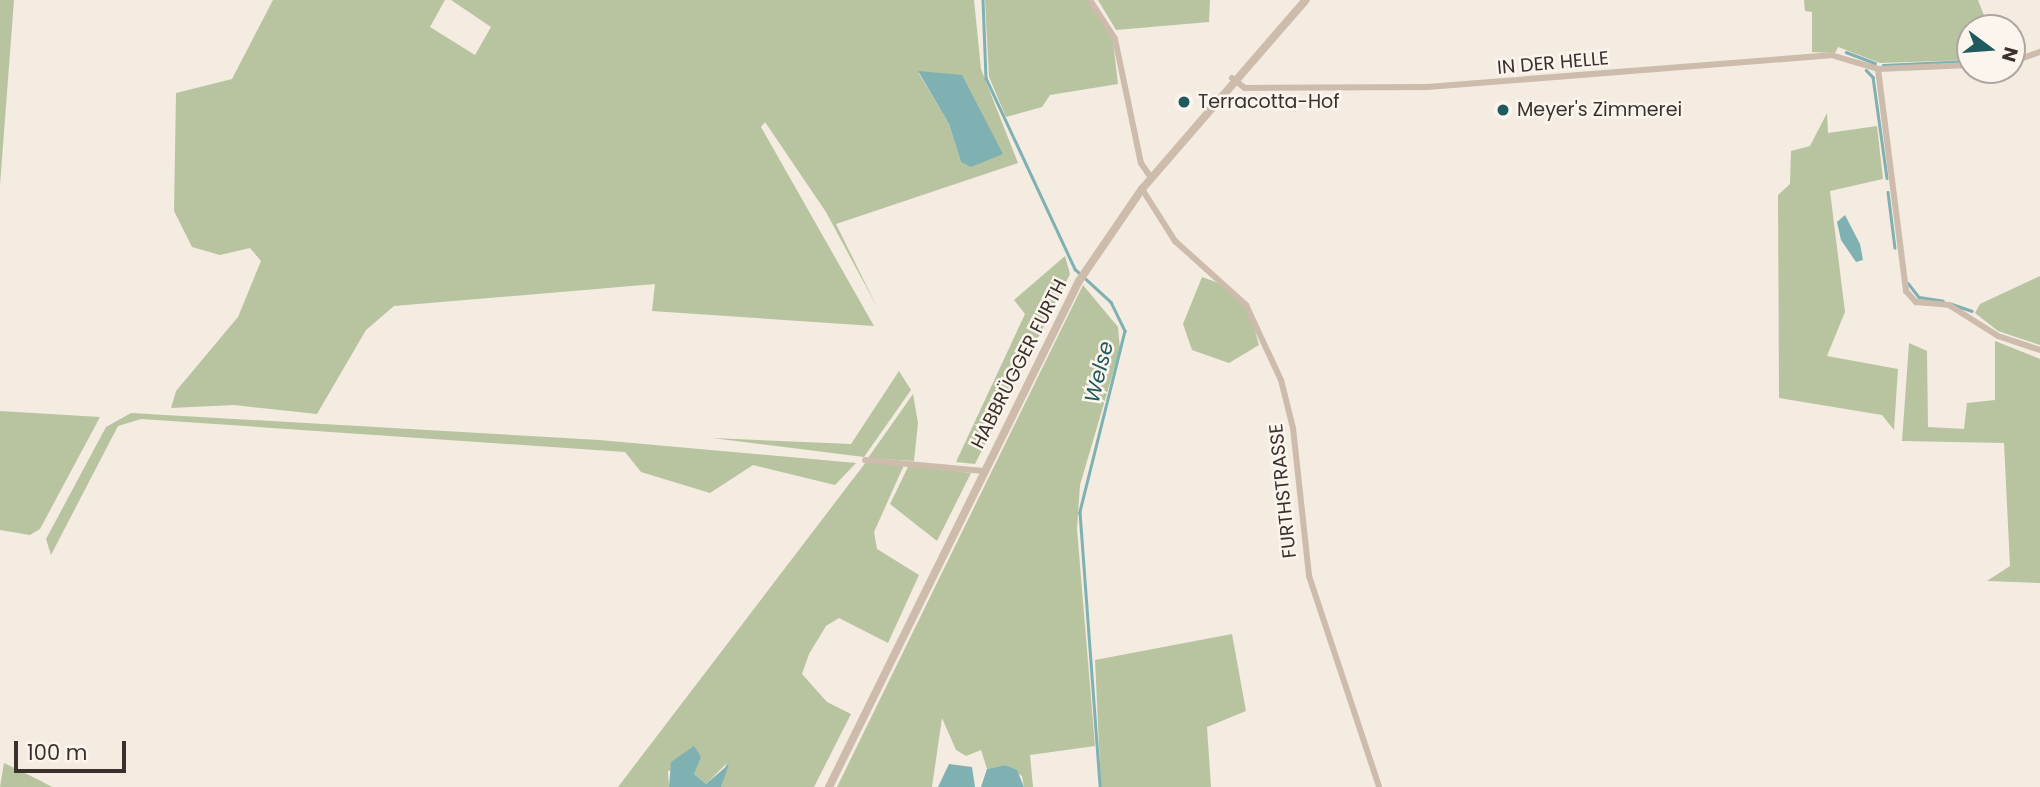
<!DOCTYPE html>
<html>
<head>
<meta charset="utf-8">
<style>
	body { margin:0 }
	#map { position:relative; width:2040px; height:787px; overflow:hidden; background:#f4ebe1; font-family:Poppins,sans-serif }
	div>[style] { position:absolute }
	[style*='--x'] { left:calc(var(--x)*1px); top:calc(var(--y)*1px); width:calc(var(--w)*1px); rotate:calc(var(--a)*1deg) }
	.green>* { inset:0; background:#b8c4a0 }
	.water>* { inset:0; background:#7fb0b2 }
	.stream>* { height:2.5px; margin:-1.25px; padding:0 1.25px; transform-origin:1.25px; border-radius:1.25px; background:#7fb0b2 }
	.minor>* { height:6px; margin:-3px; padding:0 3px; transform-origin:3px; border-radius:3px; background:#cdbbac }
	.tertiary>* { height:8px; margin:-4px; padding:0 4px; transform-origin:4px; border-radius:4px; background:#cdbbac }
	.dots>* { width:19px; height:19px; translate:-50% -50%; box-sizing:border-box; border:4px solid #fbf5ee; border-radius:50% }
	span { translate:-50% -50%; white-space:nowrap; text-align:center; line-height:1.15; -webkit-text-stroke:5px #fbf5ee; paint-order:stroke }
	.street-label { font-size:19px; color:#3b302b }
	.poi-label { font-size:19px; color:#3b302b }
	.left { translate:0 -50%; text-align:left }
	.water-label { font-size:21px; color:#1f5a5e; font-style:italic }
	.north { position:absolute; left:1956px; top:14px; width:70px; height:70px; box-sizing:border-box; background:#fbf5ee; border:2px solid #aea6a0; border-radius:50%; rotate:106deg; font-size:19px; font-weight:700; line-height:28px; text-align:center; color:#3b302b }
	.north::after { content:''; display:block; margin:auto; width:24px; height:32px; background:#1f5a5e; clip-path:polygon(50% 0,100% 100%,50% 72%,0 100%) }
	.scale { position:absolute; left:14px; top:741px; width:112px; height:32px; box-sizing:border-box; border:4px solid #3b302b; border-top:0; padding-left:9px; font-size:21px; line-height:24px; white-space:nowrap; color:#3b302b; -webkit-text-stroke:5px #fbf5ee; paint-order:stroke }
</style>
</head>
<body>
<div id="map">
	<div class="green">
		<i style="clip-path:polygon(0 0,14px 0,0 185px)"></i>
		<i style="clip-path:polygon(evenodd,273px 0,445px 0,430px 27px,475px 55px,491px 27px,451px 0,974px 0,981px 69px,1018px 163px,836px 224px,877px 307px,826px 212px,765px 122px,761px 127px,874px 326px,652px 311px,655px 284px,394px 306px,366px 330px,317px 414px,234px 405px,171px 408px,176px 391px,238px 317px,261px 261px,250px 248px,220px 255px,192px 247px,174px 211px,176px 93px,232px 79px,273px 0,918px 72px,1003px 154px,961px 162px,949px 124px,918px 72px)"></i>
		<i style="clip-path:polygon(985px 0,1088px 0,1113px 41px,1118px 84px,1050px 95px,1042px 107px,1006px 117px,989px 77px)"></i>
		<i style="clip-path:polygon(1098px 0,1210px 0,1209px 22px,1116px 30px)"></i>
		<i style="clip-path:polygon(1804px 0,1978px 0,1989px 28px,1970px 28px,1970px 60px,1880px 63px,1838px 47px,1835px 53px,1812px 52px,1812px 12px,1805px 11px)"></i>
		<i style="clip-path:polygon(1827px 113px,1828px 133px,1877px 126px,1883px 179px,1830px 191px,1845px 312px,1827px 356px,1898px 369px,1894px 430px,1882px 415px,1779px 398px,1778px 195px,1790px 184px,1791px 151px,1810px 146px)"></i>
		<i style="clip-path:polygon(1065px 256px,1070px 274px,975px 464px,956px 462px,1025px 314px,1014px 300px)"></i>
		<i style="clip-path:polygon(2040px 276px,2040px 345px,1998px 331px,1975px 313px,1980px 304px)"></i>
		<i style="clip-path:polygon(1202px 277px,1229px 287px,1249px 310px,1259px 345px,1229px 363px,1192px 350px,1183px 324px)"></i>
		<i style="clip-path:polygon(1083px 285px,1118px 327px,1120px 349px,1080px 485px,1077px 529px,1095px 746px,1030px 755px,1033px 787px,1024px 787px,1022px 776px,1005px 765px,987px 769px,981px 750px,966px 756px,956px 750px,942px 718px,932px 787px,837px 787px)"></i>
		<i style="clip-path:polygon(1995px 341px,2040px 359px,2040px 583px,1987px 581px,2010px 566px,2004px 443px,1902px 441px,1909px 343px,1927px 351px,1928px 427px,1964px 429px,1967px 403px,1995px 400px)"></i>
		<i style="clip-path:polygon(899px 371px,911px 390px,864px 457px,712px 438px,851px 444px)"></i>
		<i style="clip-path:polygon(913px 394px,918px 423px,914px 461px,868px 458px)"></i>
		<i style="clip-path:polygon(0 411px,100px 417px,40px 529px,30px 535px,0 530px)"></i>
		<i style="clip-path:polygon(131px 413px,599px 440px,856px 463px,835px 485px,753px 465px,710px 493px,641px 472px,625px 452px,141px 419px,118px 426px,51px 555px,46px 539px,106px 427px)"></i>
		<i style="clip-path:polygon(866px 462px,904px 465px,874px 532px,877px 549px,919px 575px,888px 643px,839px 618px,826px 626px,809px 654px,802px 674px,827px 702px,851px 714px,814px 787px,721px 787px,726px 764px,706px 784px,694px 774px,695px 765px,668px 771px,669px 787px,618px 787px)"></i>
		<i style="clip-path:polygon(909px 465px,971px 473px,937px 541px,890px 504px)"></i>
		<i style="clip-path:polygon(1232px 634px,1246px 711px,1207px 727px,1211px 787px,1101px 787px,1095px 660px)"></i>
		<i style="clip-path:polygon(4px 763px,39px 780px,52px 787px,0 787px)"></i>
	</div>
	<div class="water">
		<i style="clip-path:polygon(918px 71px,962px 75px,1003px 154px,971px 167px,961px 162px,949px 124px)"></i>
		<i style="clip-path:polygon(1845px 215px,1860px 244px,1863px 260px,1856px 262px,1841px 240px,1837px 222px)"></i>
		<i style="clip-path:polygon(694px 746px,701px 757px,694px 774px,706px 784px,729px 764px,721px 787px,669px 787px,671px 762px)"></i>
		<i style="clip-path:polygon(949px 764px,972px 767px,975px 787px,938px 787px)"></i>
		<i style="clip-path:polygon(1005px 765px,1017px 770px,1024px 787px,981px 787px,987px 769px)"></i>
	</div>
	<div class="stream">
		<i style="--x:983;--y:0;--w:78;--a:87.8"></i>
		<i style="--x:986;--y:78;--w:211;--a:65"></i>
		<i style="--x:1075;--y:269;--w:49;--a:42.5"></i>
		<i style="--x:1111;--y:302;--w:32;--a:64"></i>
		<i style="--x:1125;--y:331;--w:187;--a:104"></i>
		<i style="--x:1080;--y:512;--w:276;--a:85.8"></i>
		<i style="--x:1846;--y:52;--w:31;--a:21"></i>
		<i style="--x:1883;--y:65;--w:87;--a:-2.6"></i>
		<i style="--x:1866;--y:70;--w:10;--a:45"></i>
		<i style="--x:1873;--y:77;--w:102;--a:82.1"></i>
		<i style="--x:1888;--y:192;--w:56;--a:82.9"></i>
		<i style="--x:1908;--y:283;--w:18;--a:52"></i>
		<i style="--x:1919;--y:297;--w:24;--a:9"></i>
		<i style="--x:1949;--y:303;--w:24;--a:19"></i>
	</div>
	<div class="minor">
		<i style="--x:1090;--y:0;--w:46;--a:57.3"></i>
		<i style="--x:1115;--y:39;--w:127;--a:78.2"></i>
		<i style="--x:1141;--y:163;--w:18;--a:56"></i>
		<i style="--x:2012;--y:62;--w:30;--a:-20"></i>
		<i style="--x:1878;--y:69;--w:224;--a:82.8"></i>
		<i style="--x:1906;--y:291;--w:15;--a:48"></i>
		<i style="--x:1916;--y:302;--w:33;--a:5"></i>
		<i style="--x:1949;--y:305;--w:58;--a:32.3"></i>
		<i style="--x:1998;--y:336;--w:44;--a:18.4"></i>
		<i style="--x:1232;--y:78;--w:16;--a:38"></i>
		<i style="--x:1245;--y:88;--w:182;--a:-0.3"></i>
		<i style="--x:1427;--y:87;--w:405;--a:-4.5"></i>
		<i style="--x:1831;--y:55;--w:49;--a:16.6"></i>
		<i style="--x:1878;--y:69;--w:92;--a:-2.5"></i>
		<i style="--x:1142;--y:189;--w:62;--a:57.6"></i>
		<i style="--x:1175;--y:241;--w:96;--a:42"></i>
		<i style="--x:1246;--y:305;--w:83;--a:65"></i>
		<i style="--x:1281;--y:380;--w:49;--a:76"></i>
		<i style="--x:1293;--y:428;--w:149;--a:83.8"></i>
		<i style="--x:1309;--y:576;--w:222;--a:71.6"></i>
		<i style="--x:865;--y:460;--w:119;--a:5.3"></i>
	</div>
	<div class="tertiary">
		<i style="--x:829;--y:787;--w:564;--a:-63.71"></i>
		<i style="--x:1079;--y:281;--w:112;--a:-55.6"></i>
		<i style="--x:1142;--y:189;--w:250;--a:-49.1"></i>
	</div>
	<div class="dots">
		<i style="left:1184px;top:102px;background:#1f5a5e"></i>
		<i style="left:1503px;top:110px;background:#1f5a5e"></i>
	</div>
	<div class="street-label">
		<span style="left:1553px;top:63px;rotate:-5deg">IN DER HELLE</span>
		<span style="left:1019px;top:364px;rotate:-63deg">HABBRÜGGER FURTH</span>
		<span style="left:1283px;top:491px;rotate:-96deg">FURTHSTRASSE</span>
	</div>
	<div class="poi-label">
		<span class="left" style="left:1198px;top:102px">Terracotta-Hof</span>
		<span class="left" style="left:1517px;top:110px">Meyer's Zimmerei</span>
	</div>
	<div class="water-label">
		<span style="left:1099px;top:372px;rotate:-76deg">Welse</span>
	</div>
	<div class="north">N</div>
	<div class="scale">100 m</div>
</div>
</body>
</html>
